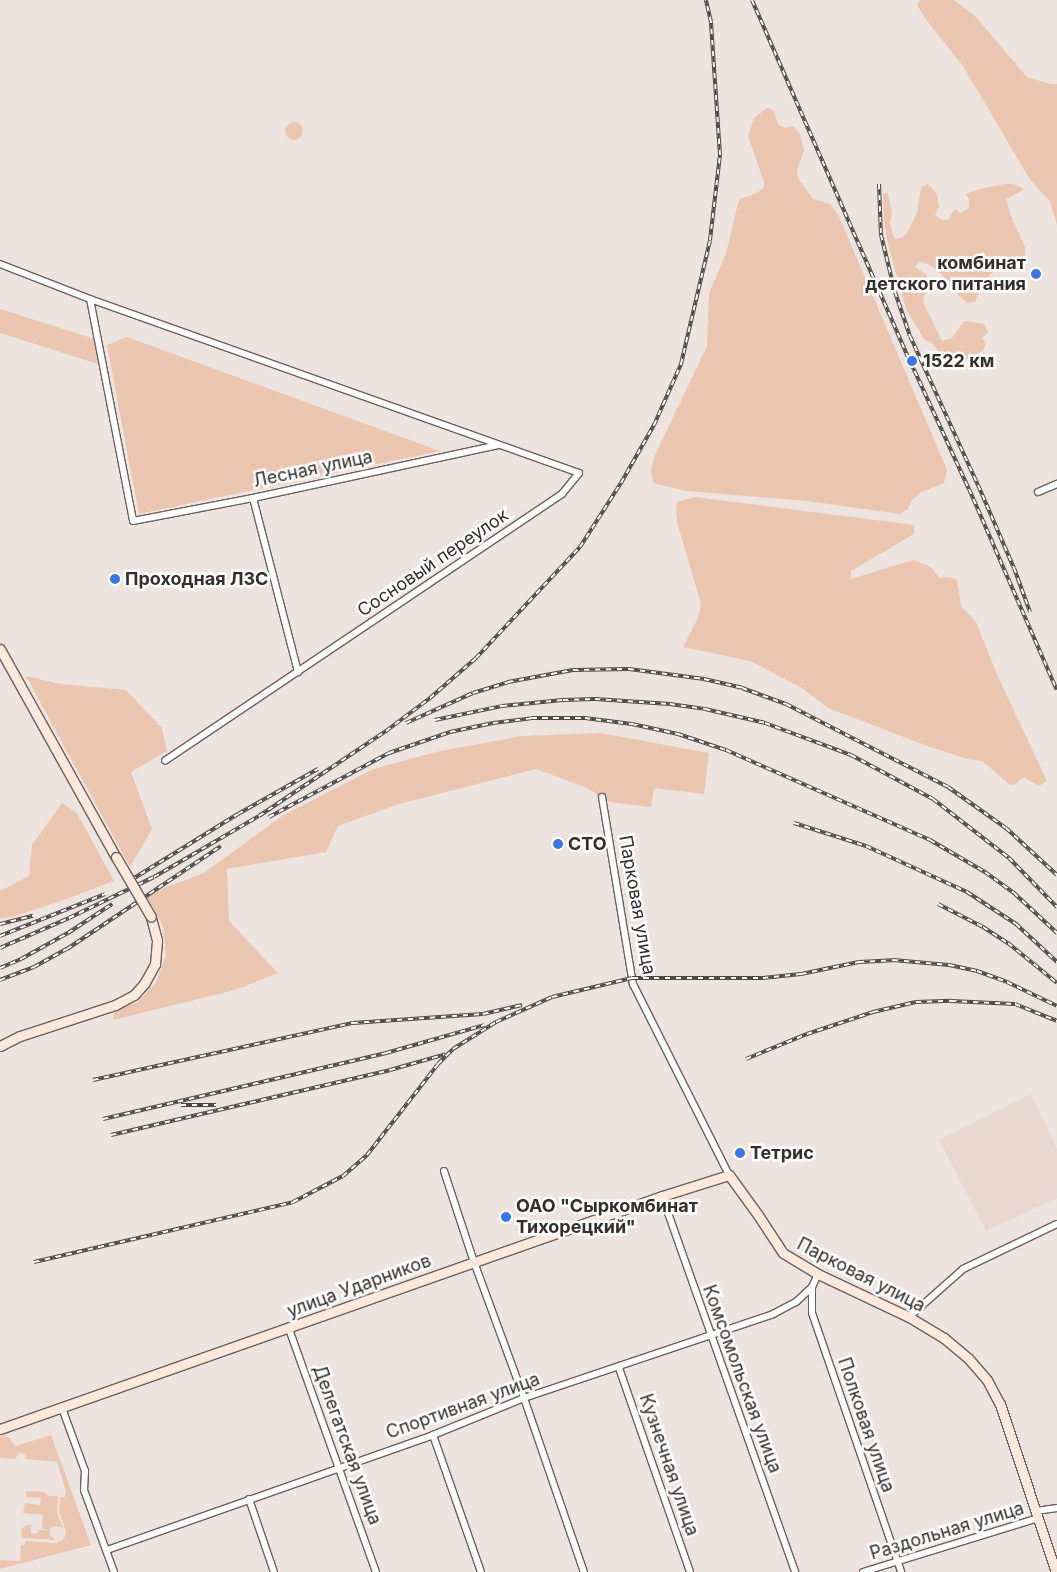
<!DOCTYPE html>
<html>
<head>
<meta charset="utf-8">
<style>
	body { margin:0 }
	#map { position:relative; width:1057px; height:1572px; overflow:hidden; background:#eee4df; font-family:Inter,sans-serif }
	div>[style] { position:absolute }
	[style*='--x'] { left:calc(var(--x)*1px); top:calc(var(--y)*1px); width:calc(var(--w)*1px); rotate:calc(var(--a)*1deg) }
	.built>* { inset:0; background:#e9d8cf }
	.green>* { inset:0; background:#eac5af }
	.round { border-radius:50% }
	.roads { filter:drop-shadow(1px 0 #6a625e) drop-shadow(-1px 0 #6a625e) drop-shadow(0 1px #6a625e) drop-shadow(0 -1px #6a625e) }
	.minor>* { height:6px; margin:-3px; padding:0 3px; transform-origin:3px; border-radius:3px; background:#fff }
	.secondary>* { height:9px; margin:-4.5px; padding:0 4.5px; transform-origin:4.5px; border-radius:4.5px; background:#fde8dc }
	.rail>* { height:4px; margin-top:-2px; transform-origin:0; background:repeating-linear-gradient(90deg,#fff 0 5.5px,#4d4845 0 11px); box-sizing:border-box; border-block:1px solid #4d4845 }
	.bridges { filter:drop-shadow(1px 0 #6a625e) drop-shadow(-1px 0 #6a625e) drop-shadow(0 1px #6a625e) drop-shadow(0 -1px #6a625e) }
	.secondary-bridge>* { height:9px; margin:-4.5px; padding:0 4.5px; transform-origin:4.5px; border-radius:4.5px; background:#fde8dc }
	.dots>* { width:14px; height:14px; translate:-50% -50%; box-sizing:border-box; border:2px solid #fff; border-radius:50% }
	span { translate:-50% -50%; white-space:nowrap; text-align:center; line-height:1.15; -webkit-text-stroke:5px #fff; paint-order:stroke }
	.poi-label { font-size:18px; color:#332f2d; font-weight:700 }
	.right { translate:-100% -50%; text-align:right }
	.left { translate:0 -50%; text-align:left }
	.street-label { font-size:18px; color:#332f2d }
</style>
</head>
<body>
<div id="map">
	<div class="built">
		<i style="clip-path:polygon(1031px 1094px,1057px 1149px,1057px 1198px,986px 1231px,939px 1140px)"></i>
	</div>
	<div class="green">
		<i style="clip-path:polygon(920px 0,954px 0,976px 17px,1027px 77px,1050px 84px,1057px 84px,1057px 225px,1050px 202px,1029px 178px,963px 66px,927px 21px,917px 5px)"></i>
		<i style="clip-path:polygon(767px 108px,771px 109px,774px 112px,778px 125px,786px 128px,790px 126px,794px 127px,800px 134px,804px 151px,797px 169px,798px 178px,813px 199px,830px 204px,838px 214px,947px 470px,944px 483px,922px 492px,911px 501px,908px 509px,900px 514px,807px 501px,686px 491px,653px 483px,651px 469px,655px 455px,707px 346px,709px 293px,726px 254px,738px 203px,740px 199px,757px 193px,764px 187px,764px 182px,748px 136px,754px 118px)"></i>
		<i class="round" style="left:285px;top:122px;width:18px;height:18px"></i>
		<i style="clip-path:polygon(928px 184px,937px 194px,939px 207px,935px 215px,942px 220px,948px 220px,955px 209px,960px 213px,969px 208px,969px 199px,966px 194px,976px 190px,1004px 184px,1013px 184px,1023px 188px,1023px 190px,1006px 199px,1010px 214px,1025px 247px,1025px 258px,1018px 262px,1004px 263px,993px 272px,983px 282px,975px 302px,967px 303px,958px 295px,953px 285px,931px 265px,919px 261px,915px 267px,927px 275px,923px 302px,942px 341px,952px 338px,964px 321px,984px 324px,988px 332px,982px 338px,986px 345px,982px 351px,972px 358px,949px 364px,931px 342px,925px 340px,906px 309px,888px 244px,884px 220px,883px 194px,888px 193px,892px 213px,890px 223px,892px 232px,895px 239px,902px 238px,907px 233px,917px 213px,921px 187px)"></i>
		<i style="clip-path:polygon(0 309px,95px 339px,98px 364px,0 333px)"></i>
		<i style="clip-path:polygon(127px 337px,440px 451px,139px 514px,107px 345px)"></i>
		<i style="clip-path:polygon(695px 497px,914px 525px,914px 534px,851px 571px,851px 579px,913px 560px,931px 567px,939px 578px,949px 577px,957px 580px,961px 606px,976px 622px,996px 672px,1047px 781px,1039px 786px,1025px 778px,1021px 779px,1014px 785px,1009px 784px,982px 761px,967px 759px,930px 747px,828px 708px,802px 688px,750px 661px,683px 647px,698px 618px,701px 604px,677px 522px,676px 507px,677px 502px)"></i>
		<i style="clip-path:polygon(26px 676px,60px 684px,126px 690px,162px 728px,167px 751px,131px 772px,152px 829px,130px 867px)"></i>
		<i style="clip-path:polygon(600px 733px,709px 753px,704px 794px,654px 788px,651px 807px,609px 802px,587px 788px,536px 769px,399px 804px,338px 826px,326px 852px,227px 869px,229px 921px,278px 973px,235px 990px,113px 1020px,114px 1011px,138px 1002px,156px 982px,166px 956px,163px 926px,146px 895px,204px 873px,282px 816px,373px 769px,436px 752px,522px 736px)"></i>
		<i style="clip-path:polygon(62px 803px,77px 813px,114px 881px,61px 901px,12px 917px,0 918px,0 891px,29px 876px,32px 845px)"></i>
		<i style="clip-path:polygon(0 1435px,8px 1437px,16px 1446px,51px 1435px,91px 1545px,0 1569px,0 1560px,20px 1561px,21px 1545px,25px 1545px,25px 1541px,56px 1543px,64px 1539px,66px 1531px,59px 1512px,60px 1497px,65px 1497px,66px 1491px,57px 1462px,26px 1459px,25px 1454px,19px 1453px,15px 1459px,0 1458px)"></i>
		<i style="clip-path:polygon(26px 1491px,45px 1492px,48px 1496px,58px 1496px,57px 1513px,63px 1528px,55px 1526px,50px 1528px,50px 1535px,55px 1540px,21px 1538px,22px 1528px,27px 1525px,31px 1525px,31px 1534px,38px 1533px,38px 1530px,48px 1530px,42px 1528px,43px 1515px,23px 1513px,25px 1503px,40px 1505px,41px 1498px,26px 1497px)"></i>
	</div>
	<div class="roads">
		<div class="minor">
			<i style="--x:0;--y:264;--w:97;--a:21.3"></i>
			<i style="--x:90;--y:299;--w:519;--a:19.59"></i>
			<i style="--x:579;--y:473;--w:27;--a:129"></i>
			<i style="--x:562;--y:494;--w:478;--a:146.1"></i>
			<i style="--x:90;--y:299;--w:226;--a:79"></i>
			<i style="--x:133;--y:521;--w:122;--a:-10.9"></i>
			<i style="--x:253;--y:498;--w:251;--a:-12.2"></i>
			<i style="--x:1038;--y:492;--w:21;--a:-23"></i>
			<i style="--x:253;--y:498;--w:180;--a:75.5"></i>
			<i style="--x:602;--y:797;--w:190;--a:80.6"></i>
			<i style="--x:633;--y:984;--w:214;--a:63.3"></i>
			<i style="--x:444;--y:1171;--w:96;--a:71.8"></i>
			<i style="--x:474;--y:1262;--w:145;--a:69.8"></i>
			<i style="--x:524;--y:1398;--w:184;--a:71"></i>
			<i style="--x:662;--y:1196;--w:399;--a:70.5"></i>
			<i style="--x:812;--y:1287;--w:26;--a:90"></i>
			<i style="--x:812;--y:1313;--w:274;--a:71"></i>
			<i style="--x:909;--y:1317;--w:72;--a:-41.6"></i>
			<i style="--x:963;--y:1269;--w:104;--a:-25.6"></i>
			<i style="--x:289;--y:1329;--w:258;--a:70.3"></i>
			<i style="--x:619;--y:1368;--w:216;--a:70.8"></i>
			<i style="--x:62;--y:1408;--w:67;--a:69.9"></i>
			<i style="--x:85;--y:1471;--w:19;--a:93"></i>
			<i style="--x:84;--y:1490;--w:87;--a:69.9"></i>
			<i style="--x:433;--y:1435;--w:145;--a:70.7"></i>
			<i style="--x:249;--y:1499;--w:77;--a:71.1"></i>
			<i style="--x:1036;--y:1511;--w:21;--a:-8"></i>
			<i style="--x:107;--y:1550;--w:346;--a:-19.4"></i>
			<i style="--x:433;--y:1435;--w:98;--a:-22.1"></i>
			<i style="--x:524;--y:1398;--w:263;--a:-18.6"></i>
			<i style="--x:773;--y:1314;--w:26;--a:-28"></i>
			<i style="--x:796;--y:1302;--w:22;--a:-43"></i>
			<i style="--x:812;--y:1287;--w:14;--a:-65"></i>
			<i style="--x:863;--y:1572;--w:184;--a:-17.1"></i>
		</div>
		<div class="secondary">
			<i style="--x:0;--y:649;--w:238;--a:60.9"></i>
			<i style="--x:0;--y:1046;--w:22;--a:-27"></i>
			<i style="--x:20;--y:1036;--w:100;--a:-18.1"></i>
			<i style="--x:115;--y:1005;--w:21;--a:-28"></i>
			<i style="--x:134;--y:995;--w:15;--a:-48"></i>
			<i style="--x:144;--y:984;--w:23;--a:-61"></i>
			<i style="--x:155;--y:964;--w:24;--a:-85"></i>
			<i style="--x:157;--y:940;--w:24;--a:-105"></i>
			<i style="--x:0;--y:1429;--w:702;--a:-19.39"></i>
			<i style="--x:662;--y:1196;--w:70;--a:-17.4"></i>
			<i style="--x:729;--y:1175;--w:49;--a:54.1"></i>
			<i style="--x:758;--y:1215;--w:45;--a:56.7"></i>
			<i style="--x:783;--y:1253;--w:41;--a:31"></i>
			<i style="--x:818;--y:1274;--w:101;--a:25.3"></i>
			<i style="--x:909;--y:1317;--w:41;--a:31"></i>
			<i style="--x:944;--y:1338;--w:31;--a:40"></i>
			<i style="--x:968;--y:1358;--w:29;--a:49"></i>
			<i style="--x:987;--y:1380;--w:27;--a:62"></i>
			<i style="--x:1000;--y:1404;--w:177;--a:71.6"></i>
		</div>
	</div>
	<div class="rail">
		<i style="--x:752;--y:0;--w:394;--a:66.4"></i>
		<i style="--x:910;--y:361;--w:141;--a:65.3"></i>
		<i style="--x:969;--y:489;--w:219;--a:66.4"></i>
		<i style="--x:879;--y:184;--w:51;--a:87.8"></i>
		<i style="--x:881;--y:235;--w:59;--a:76.2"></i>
		<i style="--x:895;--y:292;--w:46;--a:71.2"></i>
		<i style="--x:910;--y:336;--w:164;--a:65.5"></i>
		<i style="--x:978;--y:485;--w:90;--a:66.6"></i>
		<i style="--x:1014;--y:568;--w:47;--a:70"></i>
		<i style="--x:435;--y:720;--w:68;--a:-11.8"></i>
		<i style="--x:502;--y:706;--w:61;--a:-5.6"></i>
		<i style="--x:563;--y:700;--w:32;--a:-2"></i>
		<i style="--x:595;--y:699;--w:75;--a:3.8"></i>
		<i style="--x:670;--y:704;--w:35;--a:8"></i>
		<i style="--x:705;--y:709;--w:62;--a:13.1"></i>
		<i style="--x:765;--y:723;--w:92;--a:20.4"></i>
		<i style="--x:851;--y:755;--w:93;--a:28.2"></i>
		<i style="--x:933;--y:799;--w:96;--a:37.8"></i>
		<i style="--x:1009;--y:858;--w:69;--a:45.6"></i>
		<i style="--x:406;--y:723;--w:73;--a:-24.1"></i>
		<i style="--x:473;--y:693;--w:37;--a:-17"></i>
		<i style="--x:508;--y:682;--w:66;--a:-10.5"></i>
		<i style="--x:573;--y:670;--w:56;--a:-1"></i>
		<i style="--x:629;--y:669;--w:76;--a:7.6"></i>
		<i style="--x:704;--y:679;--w:39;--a:13"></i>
		<i style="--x:742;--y:688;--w:47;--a:20"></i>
		<i style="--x:786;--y:704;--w:182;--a:27.1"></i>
		<i style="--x:948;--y:787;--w:71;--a:35.3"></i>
		<i style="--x:1006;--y:828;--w:69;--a:42.7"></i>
		<i style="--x:269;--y:817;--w:136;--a:-28.1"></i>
		<i style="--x:389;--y:753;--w:65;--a:-19"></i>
		<i style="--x:450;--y:732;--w:44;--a:-11.8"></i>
		<i style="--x:493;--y:723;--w:38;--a:-7"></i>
		<i style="--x:531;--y:718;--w:54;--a:0"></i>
		<i style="--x:585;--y:718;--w:47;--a:7.3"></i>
		<i style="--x:632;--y:724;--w:47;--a:12.3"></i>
		<i style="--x:678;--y:734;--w:51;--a:18.4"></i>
		<i style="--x:726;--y:750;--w:223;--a:23.8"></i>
		<i style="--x:930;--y:840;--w:64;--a:30.2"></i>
		<i style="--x:985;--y:872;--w:36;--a:36"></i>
		<i style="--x:1014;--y:893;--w:59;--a:42.9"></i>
		<i style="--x:794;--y:823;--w:76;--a:17.7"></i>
		<i style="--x:866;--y:846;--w:111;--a:24.5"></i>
		<i style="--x:967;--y:892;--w:59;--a:33.1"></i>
		<i style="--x:1016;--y:924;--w:56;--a:42.8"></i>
		<i style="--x:131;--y:880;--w:126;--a:-31.7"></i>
		<i style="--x:238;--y:814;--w:92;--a:-29.4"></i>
		<i style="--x:938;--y:904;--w:51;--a:27.1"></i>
		<i style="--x:983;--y:927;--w:30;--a:33"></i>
		<i style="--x:1008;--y:943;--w:63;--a:39.2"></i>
		<i style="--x:0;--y:924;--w:34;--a:-14"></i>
		<i style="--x:0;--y:936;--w:113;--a:-21.8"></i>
		<i style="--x:0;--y:948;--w:75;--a:-23.5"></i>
		<i style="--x:69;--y:918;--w:94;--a:-25.8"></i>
		<i style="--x:154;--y:877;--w:121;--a:-30.2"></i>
		<i style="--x:259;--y:816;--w:153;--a:-33.8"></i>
		<i style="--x:386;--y:731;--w:55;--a:-36.9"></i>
		<i style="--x:430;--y:698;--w:61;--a:-41"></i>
		<i style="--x:476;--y:658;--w:152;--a:-46.9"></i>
		<i style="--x:580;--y:547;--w:76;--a:-57.4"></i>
		<i style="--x:621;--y:483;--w:67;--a:-60.4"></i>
		<i style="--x:654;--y:425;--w:67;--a:-66.1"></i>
		<i style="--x:681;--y:364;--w:127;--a:-76.8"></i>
		<i style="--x:710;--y:240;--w:86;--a:-83.3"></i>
		<i style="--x:720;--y:155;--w:133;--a:-93.9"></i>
		<i style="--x:711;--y:22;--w:23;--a:-103"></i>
		<i style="--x:0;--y:968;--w:23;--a:-23"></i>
		<i style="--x:21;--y:959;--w:54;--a:-29"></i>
		<i style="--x:68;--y:933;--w:53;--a:-33.4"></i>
		<i style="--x:0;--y:980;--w:36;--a:-21"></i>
		<i style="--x:34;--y:967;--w:38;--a:-29"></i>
		<i style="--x:67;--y:949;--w:185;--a:-33.8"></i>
		<i style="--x:746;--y:1059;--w:66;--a:-22.3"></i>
		<i style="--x:807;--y:1034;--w:70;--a:-18.4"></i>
		<i style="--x:873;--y:1012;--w:44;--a:-13.1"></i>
		<i style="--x:916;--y:1002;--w:35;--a:-2"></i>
		<i style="--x:951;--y:1001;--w:64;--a:2.7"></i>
		<i style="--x:1015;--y:1004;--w:45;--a:22"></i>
		<i style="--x:93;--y:1080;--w:266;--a:-12.4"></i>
		<i style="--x:353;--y:1023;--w:130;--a:-4"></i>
		<i style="--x:483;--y:1014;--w:40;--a:-13"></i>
		<i style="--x:181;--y:1105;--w:35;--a:0"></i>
		<i style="--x:103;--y:1119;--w:291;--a:-13.1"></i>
		<i style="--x:386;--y:1053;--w:102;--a:-15.9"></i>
		<i style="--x:111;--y:1135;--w:286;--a:-13.1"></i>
		<i style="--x:390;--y:1070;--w:58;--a:-15.9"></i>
		<i style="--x:34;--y:1262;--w:266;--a:-13"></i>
		<i style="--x:293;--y:1202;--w:56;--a:-27.5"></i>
		<i style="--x:343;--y:1176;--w:32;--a:-41"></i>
		<i style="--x:367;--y:1155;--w:115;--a:-52"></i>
		<i style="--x:438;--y:1064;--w:21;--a:-45"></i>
		<i style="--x:453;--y:1049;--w:51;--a:-32.1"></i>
		<i style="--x:496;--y:1022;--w:61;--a:-24.1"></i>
		<i style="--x:552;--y:997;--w:82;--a:-13.4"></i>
		<i style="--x:632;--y:978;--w:131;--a:0"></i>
		<i style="--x:763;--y:978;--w:38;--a:-6"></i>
		<i style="--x:801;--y:974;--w:59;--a:-11.7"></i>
		<i style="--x:859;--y:962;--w:34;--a:-3"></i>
		<i style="--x:893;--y:960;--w:56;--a:5.1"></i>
		<i style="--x:949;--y:965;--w:29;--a:12"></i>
		<i style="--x:977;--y:971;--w:32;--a:20"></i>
		<i style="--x:1007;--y:982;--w:55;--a:25.6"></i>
	</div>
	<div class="bridges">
		<div class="secondary-bridge">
			<i style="--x:116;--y:857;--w:69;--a:59.7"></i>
		</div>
	</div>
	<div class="dots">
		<i style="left:1036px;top:274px;background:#3c75e5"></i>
		<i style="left:912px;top:361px;background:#3c75e5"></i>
		<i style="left:115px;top:579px;background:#3c75e5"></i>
		<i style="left:558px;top:844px;background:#3c75e5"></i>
		<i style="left:740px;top:1153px;background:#3c75e5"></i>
		<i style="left:506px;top:1217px;background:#3c75e5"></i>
	</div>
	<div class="poi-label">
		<span class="right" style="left:1026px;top:274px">комбинат<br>детского питания</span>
		<span class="left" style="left:923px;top:361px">1522 км</span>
		<span class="left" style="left:125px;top:579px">Проходная ЛЗС</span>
		<span class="left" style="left:568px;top:844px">СТО</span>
		<span class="left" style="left:750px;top:1153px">Тетрис</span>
		<span class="left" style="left:516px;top:1217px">ОАО "Сыркомбинат<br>Тихорецкий"</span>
	</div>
	<div class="street-label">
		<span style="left:313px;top:469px;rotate:-12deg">Лесная улица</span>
		<span style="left:433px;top:563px;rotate:-34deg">Сосновый переулок</span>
		<span style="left:637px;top:905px;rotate:80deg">Парковая улица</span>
		<span style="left:861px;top:1275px;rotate:27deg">Парковая улица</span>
		<span style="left:359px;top:1286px;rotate:-20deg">улица Ударников</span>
		<span style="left:742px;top:1379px;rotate:70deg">Комсомольская улица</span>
		<span style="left:463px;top:1406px;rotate:-20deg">Спортивная улица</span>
		<span style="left:866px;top:1425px;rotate:71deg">Полковая улица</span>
		<span style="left:347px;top:1445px;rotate:70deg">Делегатская улица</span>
		<span style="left:669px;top:1465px;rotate:71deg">Кузнечная улица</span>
		<span style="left:947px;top:1531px;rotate:-17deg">Раздольная улица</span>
	</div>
</div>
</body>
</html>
